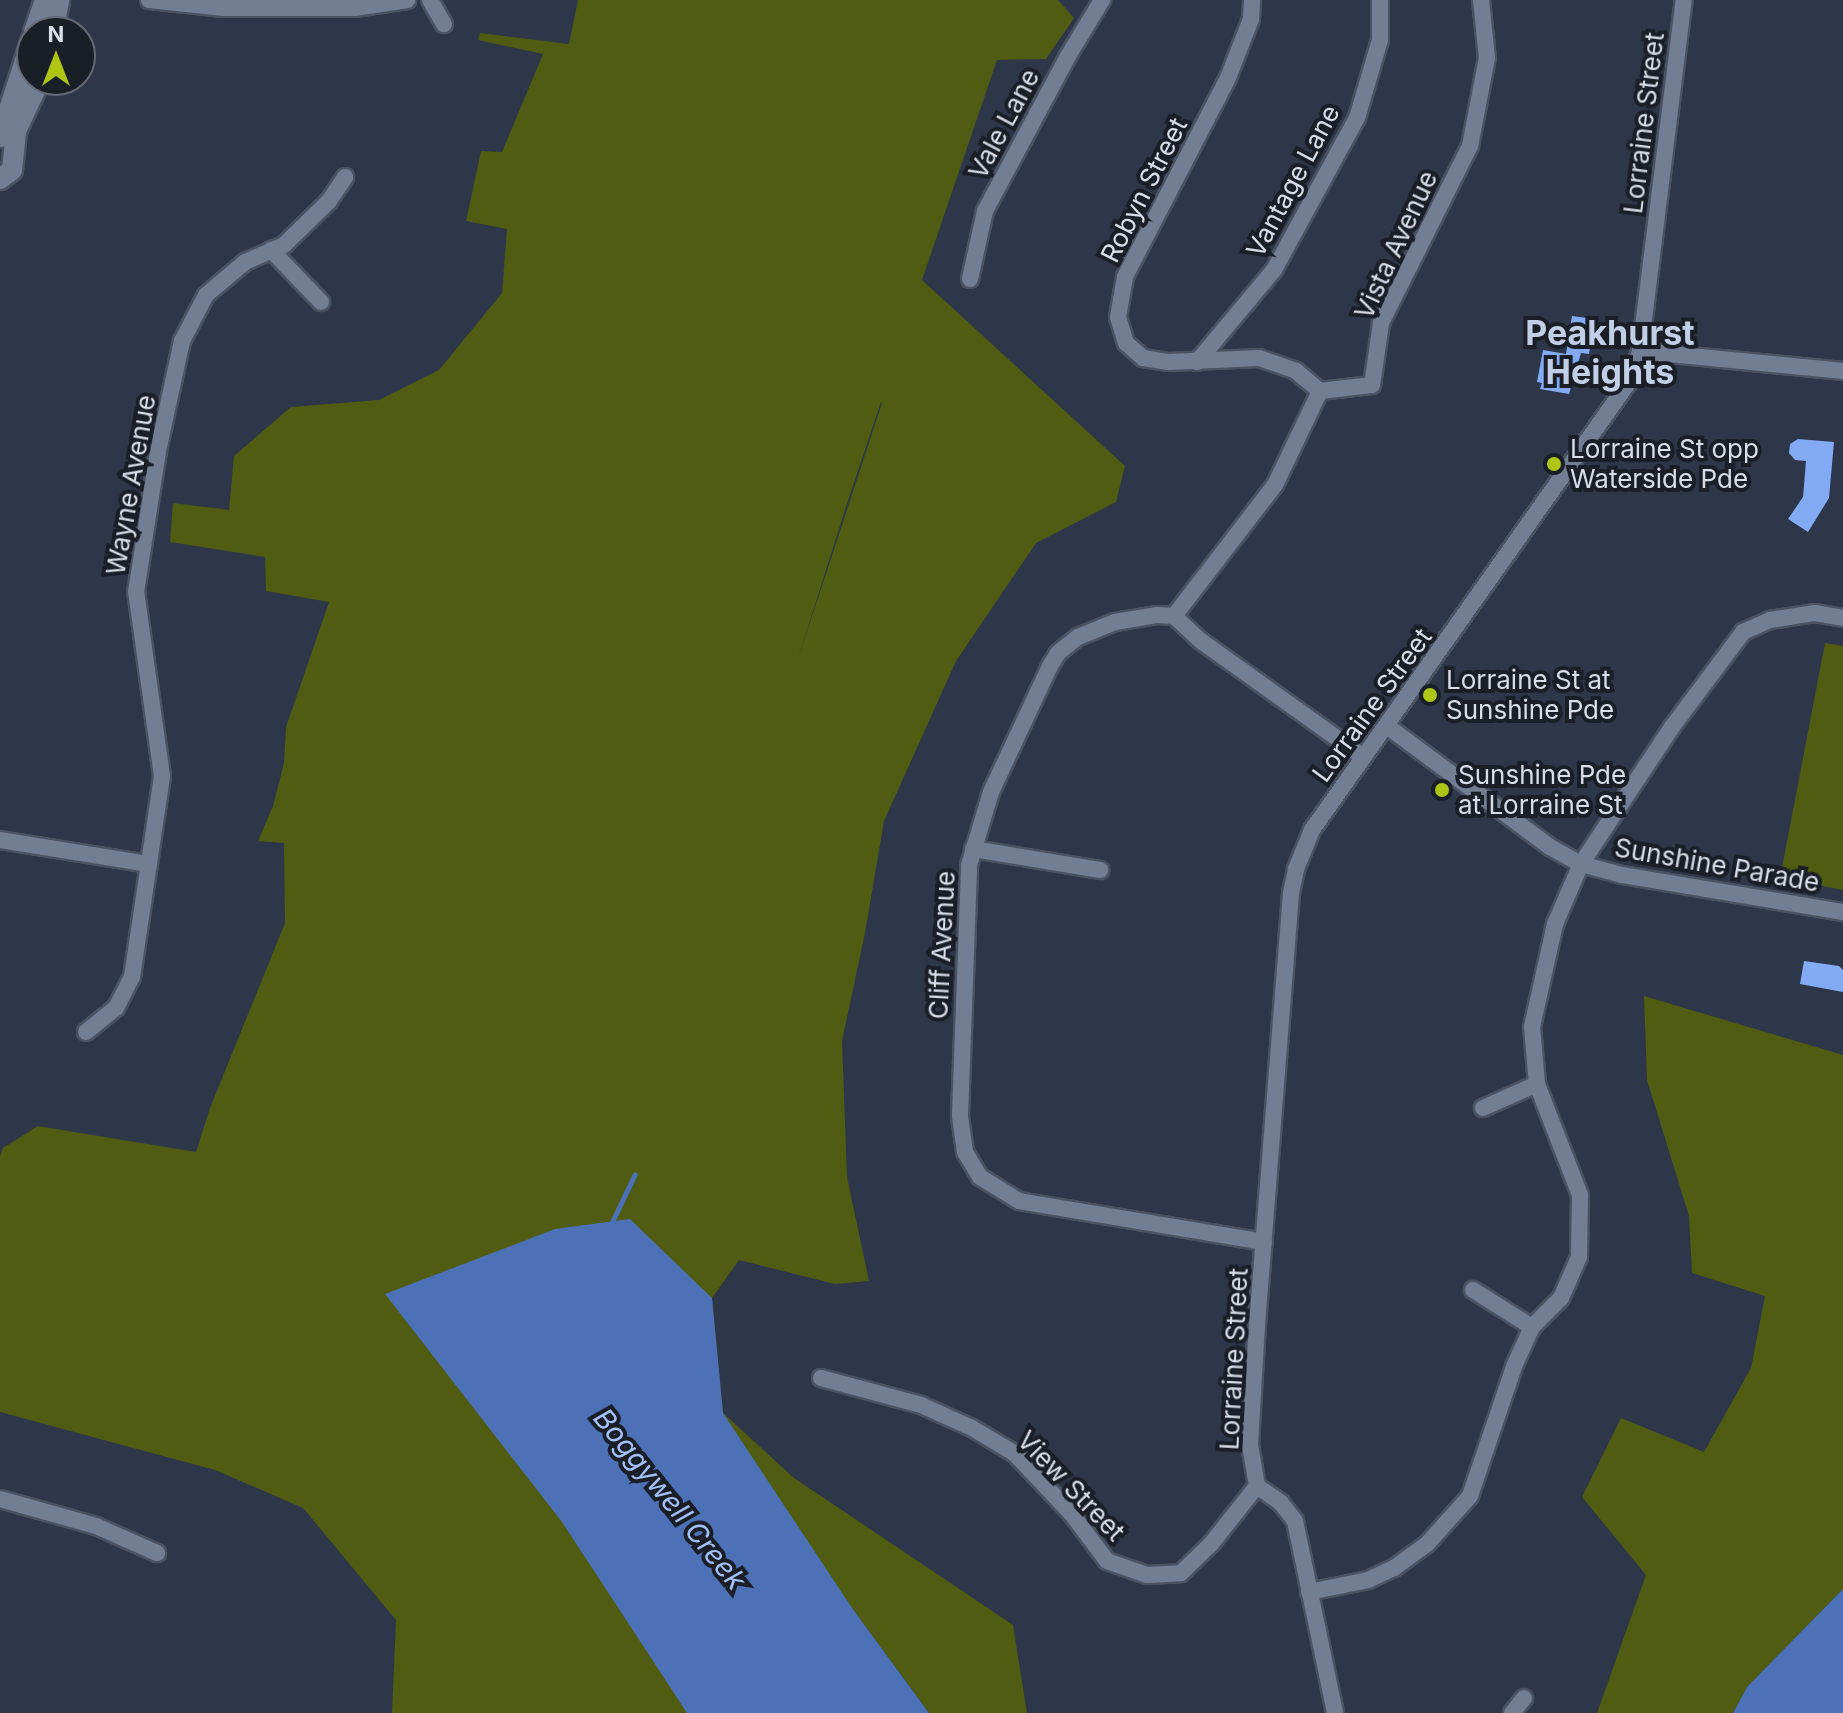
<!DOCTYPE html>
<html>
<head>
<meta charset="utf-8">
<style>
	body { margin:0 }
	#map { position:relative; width:1843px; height:1713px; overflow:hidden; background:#2d3749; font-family:Inter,sans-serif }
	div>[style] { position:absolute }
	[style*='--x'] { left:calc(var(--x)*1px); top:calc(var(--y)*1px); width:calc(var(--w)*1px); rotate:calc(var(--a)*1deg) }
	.green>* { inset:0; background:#4f5c11 }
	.water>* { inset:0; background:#4c71b6 }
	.stream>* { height:5px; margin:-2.5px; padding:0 2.5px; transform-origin:2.5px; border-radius:2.5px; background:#4c71b6 }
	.building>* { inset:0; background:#83abf5 }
	.roads { filter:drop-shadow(2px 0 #4b5363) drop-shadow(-2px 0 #4b5363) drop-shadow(0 2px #4b5363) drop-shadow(0 -2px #4b5363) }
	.minor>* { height:16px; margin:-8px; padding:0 8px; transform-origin:8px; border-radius:8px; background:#727e93 }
	.tertiary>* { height:20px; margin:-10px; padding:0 10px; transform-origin:10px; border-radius:10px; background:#727e93 }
	.dots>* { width:22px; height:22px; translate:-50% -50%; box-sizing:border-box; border:4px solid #1a1e27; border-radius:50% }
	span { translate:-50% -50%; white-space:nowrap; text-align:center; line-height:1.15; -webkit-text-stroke:8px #1a1e27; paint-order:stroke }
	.street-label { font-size:26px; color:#d7dde9 }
	.poi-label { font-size:26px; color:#d7dde9 }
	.left { translate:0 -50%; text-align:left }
	.water-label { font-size:28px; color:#a3c2fb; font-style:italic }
	.district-label { font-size:34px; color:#c1cee5; font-weight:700 }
	.north { position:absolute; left:16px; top:16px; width:80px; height:80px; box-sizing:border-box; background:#1a1e27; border:2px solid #666a75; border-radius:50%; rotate:0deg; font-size:22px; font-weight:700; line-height:32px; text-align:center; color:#d7dde9 }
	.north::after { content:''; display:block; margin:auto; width:28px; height:36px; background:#acc613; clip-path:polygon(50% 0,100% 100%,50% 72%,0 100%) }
</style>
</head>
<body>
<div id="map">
	<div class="green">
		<i style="clip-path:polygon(evenodd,578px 0,1058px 0,1074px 18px,1046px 59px,997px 60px,922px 280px,1125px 466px,1116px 502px,1036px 543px,956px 661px,884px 821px,865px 933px,842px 1041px,847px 1177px,869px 1281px,835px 1284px,739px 1260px,712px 1298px,723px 1413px,794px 1478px,1013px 1625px,1027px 1713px,929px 1713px,852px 1608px,745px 1713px,392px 1713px,396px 1620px,303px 1508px,215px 1470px,0 1412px,0 1156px,3px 1148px,38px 1126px,196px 1152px,210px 1108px,285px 923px,284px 843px,258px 841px,273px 806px,284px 763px,286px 727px,329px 602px,266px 591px,265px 557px,170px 542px,173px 503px,229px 510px,234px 456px,291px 407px,379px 400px,439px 370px,502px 293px,507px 229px,466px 221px,481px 151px,502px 152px,543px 54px,478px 40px,480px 33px,569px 44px,578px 0,881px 402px,882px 403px,797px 662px,845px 510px,881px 402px)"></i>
		<i style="clip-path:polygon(1825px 643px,1843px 646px,1843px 890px,1780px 878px)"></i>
		<i style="clip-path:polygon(1644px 996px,1843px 1055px,1843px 1589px,1747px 1687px,1733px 1713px,1597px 1713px,1646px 1575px,1582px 1497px,1621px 1418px,1704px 1452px,1751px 1368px,1765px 1296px,1692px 1273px,1689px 1216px,1647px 1080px)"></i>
	</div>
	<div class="water">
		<i style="clip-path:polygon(630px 1219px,712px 1298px,723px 1413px,852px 1608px,929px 1713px,687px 1713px,562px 1522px,385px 1294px,555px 1229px)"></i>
		<i style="clip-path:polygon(1843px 1589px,1843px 1713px,1733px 1713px,1747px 1687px)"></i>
	</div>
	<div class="stream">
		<i style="--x:611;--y:1224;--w:55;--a:-64.4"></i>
	</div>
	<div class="building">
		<i style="clip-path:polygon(1572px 316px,1595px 319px,1589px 354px,1581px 353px,1569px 394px,1540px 389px,1542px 383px,1537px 382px,1543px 350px,1566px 354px)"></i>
		<i style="clip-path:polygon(1798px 439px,1834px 442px,1829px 498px,1808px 532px,1788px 519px,1803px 497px,1806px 461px,1795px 460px,1789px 453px,1790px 444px)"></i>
		<i style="clip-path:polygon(1804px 961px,1839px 966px,1843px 970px,1843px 992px,1800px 984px)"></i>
	</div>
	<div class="roads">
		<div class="minor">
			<i style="--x:149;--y:0;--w:75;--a:6.1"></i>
			<i style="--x:224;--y:8;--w:131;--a:0"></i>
			<i style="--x:355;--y:8;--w:53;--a:-8.7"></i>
			<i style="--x:430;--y:0;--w:28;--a:60"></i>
			<i style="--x:1252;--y:0;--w:19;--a:93"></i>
			<i style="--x:1251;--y:19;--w:63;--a:111.3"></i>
			<i style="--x:1228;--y:78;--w:224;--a:117.4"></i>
			<i style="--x:1125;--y:277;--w:41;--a:99.9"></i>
			<i style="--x:1118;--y:317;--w:27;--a:73"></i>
			<i style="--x:1126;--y:343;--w:23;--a:41"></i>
			<i style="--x:1143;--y:358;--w:26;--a:9"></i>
			<i style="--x:1169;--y:362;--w:90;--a:-2.5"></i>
			<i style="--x:1259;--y:358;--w:39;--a:19"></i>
			<i style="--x:1296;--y:371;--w:31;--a:40"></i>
			<i style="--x:271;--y:250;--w:72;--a:46.1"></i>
			<i style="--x:970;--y:279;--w:70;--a:-77.6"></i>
			<i style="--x:985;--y:211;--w:176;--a:-61.8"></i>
			<i style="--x:1068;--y:56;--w:66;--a:-58.7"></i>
			<i style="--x:1640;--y:351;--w:204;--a:5.6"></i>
			<i style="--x:1197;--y:362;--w:120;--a:-50.1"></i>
			<i style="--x:1274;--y:270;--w:173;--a:-61.4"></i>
			<i style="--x:1357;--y:118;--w:81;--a:-73.6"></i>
			<i style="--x:1380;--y:40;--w:40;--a:-90"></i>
			<i style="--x:1174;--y:616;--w:165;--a:-52.4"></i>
			<i style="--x:1275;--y:485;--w:104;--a:-64.4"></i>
			<i style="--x:1320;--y:391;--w:52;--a:-6.6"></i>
			<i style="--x:1372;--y:385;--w:63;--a:-81.7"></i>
			<i style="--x:1381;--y:323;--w:198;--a:-63.3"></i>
			<i style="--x:1470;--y:146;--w:90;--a:-79.1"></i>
			<i style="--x:1487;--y:58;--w:58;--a:-95.9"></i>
			<i style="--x:1387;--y:726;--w:203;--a:36.6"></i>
			<i style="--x:1550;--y:847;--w:35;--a:29"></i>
			<i style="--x:1581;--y:864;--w:42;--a:15"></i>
			<i style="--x:1622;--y:875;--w:224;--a:9.5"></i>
			<i style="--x:0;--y:840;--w:151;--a:9.2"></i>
			<i style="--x:973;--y:849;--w:129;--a:9.4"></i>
			<i style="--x:86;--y:1032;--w:38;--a:-39"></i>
			<i style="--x:116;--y:1008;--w:35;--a:-63"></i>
			<i style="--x:132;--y:977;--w:203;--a:-81.5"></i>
			<i style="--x:162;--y:776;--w:186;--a:-98"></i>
			<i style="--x:136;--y:592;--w:143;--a:-81.1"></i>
			<i style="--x:158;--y:451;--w:113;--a:-77.7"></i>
			<i style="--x:182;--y:341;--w:52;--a:-62.4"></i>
			<i style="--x:206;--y:295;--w:51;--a:-40.2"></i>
			<i style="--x:245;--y:262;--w:43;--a:-23.6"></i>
			<i style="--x:284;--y:245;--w:63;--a:-44.4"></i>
			<i style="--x:329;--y:201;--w:29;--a:-56"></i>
			<i style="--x:1483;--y:1108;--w:59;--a:-24"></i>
			<i style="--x:1264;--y:1242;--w:248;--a:-170.5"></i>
			<i style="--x:1019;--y:1201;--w:46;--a:-148.4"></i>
			<i style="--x:980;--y:1177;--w:29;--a:-121"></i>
			<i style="--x:965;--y:1152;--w:37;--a:-98"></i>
			<i style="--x:960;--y:1115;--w:250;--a:-87.9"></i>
			<i style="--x:969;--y:865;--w:76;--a:-73.2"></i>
			<i style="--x:991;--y:792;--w:139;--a:-64.9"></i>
			<i style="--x:1050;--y:666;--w:15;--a:-58"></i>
			<i style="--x:1058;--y:653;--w:26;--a:-39"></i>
			<i style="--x:1078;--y:637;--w:40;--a:-22"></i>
			<i style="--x:1115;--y:622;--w:43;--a:-9.5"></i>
			<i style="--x:1157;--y:615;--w:17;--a:3"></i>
			<i style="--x:1174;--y:616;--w:37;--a:43"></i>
			<i style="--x:1201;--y:641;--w:199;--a:35.6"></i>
			<i style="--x:1473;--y:1290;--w:70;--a:32.1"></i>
			<i style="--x:821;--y:1378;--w:104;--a:15.1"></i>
			<i style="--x:921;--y:1405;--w:56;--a:24.3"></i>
			<i style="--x:972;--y:1428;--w:49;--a:30.8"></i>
			<i style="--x:1014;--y:1453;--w:83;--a:46.5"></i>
			<i style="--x:1071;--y:1513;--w:60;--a:53.1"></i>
			<i style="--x:1107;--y:1561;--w:42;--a:19.3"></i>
			<i style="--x:1147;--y:1575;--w:34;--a:-3"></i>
			<i style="--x:1181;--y:1573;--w:42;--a:-44"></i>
			<i style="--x:1211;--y:1544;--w:74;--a:-51.6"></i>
			<i style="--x:1257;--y:1486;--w:42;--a:-99.7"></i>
			<i style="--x:1250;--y:1445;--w:120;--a:-86.7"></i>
			<i style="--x:1257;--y:1325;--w:433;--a:-85.5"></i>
			<i style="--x:1291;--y:893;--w:25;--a:-78"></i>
			<i style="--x:1296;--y:869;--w:42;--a:-67.7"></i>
			<i style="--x:1312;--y:830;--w:552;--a:-54.73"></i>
			<i style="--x:1631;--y:379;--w:29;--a:-72"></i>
			<i style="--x:1640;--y:351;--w:354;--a:-82.9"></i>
			<i style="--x:1257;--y:1486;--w:29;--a:35"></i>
			<i style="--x:1281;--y:1503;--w:23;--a:52"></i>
			<i style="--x:1295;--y:1521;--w:196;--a:78.2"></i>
			<i style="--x:0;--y:1499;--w:100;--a:15.7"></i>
			<i style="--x:96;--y:1526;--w:67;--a:23.9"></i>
			<i style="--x:1309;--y:1592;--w:60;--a:-11.5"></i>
			<i style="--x:1368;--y:1580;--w:29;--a:-25"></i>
			<i style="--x:1394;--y:1568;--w:41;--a:-36"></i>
			<i style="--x:1427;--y:1544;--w:64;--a:-48.1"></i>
			<i style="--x:1470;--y:1496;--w:139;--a:-71.2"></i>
			<i style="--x:1515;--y:1364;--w:41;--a:-65.3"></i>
			<i style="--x:1532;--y:1327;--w:41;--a:-45"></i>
			<i style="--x:1561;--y:1298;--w:45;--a:-66.3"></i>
			<i style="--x:1579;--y:1257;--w:62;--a:-89.1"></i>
			<i style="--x:1580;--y:1195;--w:119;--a:-111.2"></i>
			<i style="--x:1537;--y:1084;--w:57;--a:-95"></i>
			<i style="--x:1532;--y:1027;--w:106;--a:-77.4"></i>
			<i style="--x:1555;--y:924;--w:65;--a:-66.6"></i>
			<i style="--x:1581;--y:864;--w:164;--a:-56.4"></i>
			<i style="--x:1672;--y:727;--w:119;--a:-53.2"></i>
			<i style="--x:1743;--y:632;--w:30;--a:-24"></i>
			<i style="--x:1770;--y:620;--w:46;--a:-8.8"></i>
			<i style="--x:1815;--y:613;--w:28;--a:10"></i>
			<i style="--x:1512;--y:1713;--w:19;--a:-51"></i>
		</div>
		<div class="tertiary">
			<i style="--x:34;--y:32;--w:34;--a:-71"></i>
			<i style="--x:53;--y:32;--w:33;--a:-79"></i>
			<i style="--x:0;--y:137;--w:103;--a:-71.9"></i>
			<i style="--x:0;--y:179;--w:15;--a:-37"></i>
			<i style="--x:12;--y:170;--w:39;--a:-84"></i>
			<i style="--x:16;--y:131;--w:56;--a:-64.8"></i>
		</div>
	</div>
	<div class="dots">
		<i style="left:1554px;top:464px;background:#acc613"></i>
		<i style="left:1430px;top:695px;background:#acc613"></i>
		<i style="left:1442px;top:790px;background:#acc613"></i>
	</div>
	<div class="street-label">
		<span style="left:1644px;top:123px;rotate:-83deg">Lorraine Street</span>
		<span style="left:1004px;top:124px;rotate:-62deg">Vale Lane</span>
		<span style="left:1293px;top:181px;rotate:-62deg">Vantage Lane</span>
		<span style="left:1144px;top:190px;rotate:-63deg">Robyn Street</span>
		<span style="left:1396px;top:245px;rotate:-65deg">Vista Avenue</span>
		<span style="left:131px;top:485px;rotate:-80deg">Wayne Avenue</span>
		<span style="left:1372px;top:705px;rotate:-54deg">Lorraine Street</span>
		<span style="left:1717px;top:865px;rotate:10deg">Sunshine Parade</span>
		<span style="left:942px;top:945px;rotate:-87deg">Cliff Avenue</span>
		<span style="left:1234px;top:1359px;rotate:-87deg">Lorraine Street</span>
		<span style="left:1071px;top:1486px;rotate:46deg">View Street</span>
	</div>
	<div class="poi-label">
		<span class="left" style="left:1570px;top:464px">Lorraine St opp<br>Waterside Pde</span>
		<span class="left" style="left:1446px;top:695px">Lorraine St at<br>Sunshine Pde</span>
		<span class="left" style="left:1458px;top:790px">Sunshine Pde<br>at Lorraine St</span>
	</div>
	<div class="water-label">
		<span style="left:670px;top:1499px;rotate:51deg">Boggywell Creek</span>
	</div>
	<div class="district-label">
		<span style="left:1610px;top:352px">Peakhurst<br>Heights</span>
	</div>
	<div class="north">N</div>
</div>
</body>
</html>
